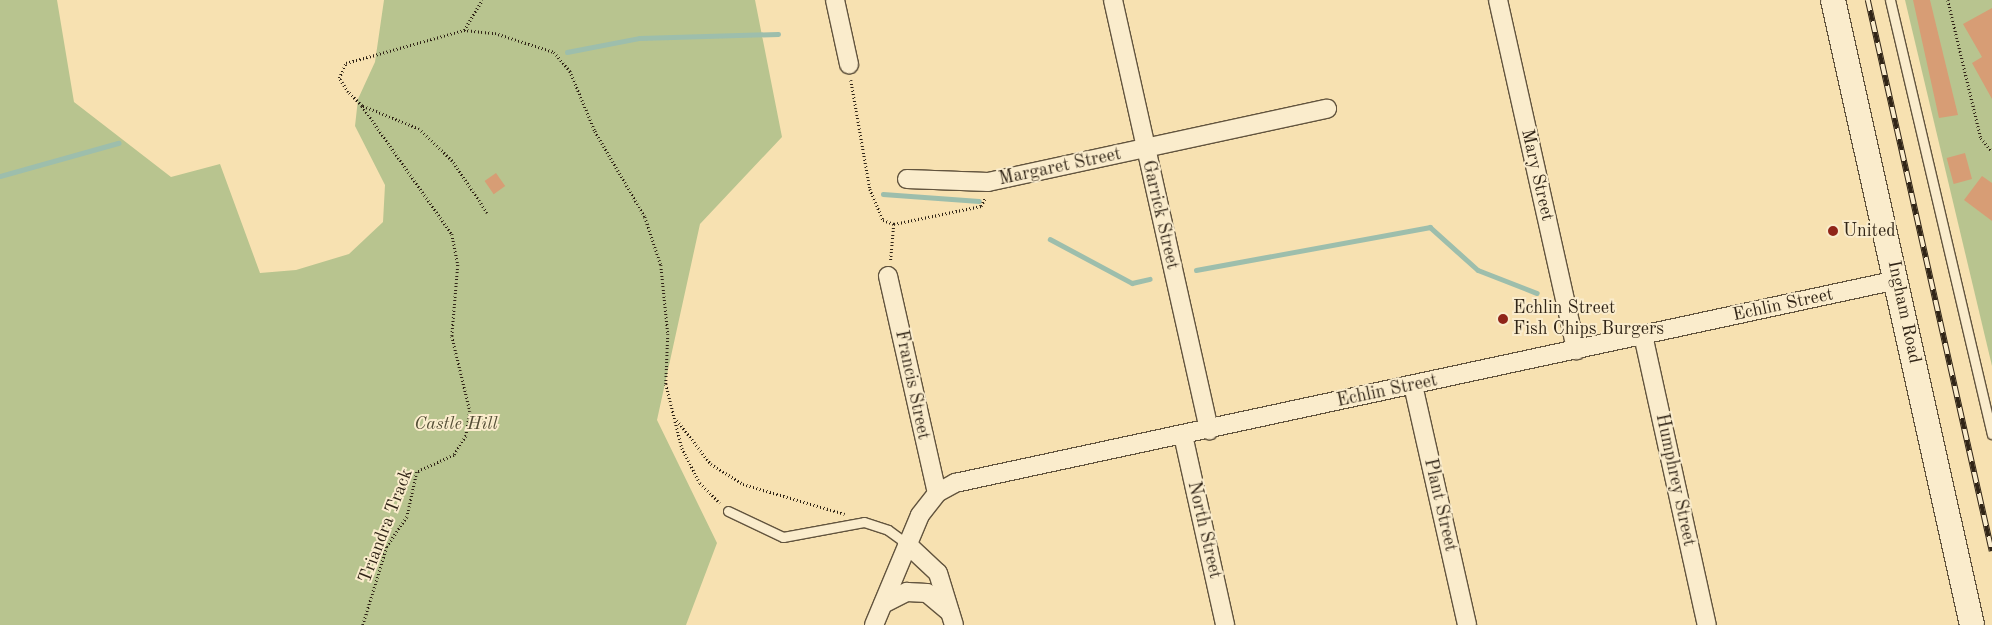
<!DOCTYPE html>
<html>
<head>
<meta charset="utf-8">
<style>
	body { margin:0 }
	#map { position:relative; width:1992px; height:625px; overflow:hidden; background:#f7e1b1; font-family:"Old Standard TT",serif }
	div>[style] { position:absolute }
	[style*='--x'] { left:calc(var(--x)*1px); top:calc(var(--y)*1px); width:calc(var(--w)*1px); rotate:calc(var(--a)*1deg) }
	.green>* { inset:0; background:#b8c48f }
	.stream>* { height:4.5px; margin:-2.25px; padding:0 2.25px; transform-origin:2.25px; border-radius:2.25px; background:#9dbeac }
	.building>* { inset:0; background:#d79d75; transform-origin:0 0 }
	.path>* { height:2.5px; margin-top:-1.25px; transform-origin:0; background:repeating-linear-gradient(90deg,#312517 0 1px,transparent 0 3.5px) }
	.roads { filter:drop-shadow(1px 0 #62543e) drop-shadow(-1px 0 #62543e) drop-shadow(0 1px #62543e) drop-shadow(0 -1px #62543e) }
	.service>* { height:9px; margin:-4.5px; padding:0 4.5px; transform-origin:4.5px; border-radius:4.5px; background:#faeccc }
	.minor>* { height:18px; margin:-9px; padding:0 9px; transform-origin:9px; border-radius:9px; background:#faeccc }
	.secondary>* { height:24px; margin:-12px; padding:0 12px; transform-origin:12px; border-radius:12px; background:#faeccc }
	.rail>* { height:5.5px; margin-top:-2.75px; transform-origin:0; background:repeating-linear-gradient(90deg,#faeccc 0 11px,#312517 0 22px); box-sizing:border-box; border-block:1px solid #312517 }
	.dots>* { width:14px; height:14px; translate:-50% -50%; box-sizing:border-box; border:2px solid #faeccc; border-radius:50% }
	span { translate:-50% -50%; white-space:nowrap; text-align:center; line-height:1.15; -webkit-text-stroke:4px #faeccc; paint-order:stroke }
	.street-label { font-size:18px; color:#312517 }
	.poi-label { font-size:18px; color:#312517 }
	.left { translate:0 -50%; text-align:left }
	.park-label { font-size:18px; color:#534d35; font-style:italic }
</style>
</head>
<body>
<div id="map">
	<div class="green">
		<i style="clip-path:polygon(0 0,57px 0,74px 102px,171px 177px,220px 164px,260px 273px,296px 270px,349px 254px,383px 222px,385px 185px,355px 126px,358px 99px,375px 62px,384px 0,755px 0,782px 137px,700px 224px,657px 420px,717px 543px,686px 625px,0 625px)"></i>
		<i style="clip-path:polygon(1905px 0,1992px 0,1992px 366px)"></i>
	</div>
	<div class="stream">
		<i style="--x:567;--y:52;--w:74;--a:-10.9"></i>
		<i style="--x:640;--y:38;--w:138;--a:-1.7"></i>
		<i style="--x:0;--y:176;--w:123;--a:-15.6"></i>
		<i style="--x:883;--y:194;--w:96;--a:4.2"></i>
		<i style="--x:1050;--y:239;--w:93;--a:28.2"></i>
		<i style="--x:1132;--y:283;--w:18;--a:-13"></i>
		<i style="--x:1196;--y:270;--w:238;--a:-10.4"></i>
		<i style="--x:1430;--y:227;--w:64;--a:41.9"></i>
		<i style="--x:1478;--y:270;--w:63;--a:21.3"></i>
	</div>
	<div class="building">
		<i style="clip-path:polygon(1913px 0,1930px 0,1958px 115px,1939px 118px)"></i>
		<i style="clip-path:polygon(1992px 8px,1992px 99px,1972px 63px,1982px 57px,1963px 24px)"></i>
		<i style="left:1965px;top:153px;width:27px;height:19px;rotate:75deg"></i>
		<i style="left:496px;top:173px;width:16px;height:14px;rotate:55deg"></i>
		<i style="clip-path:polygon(1982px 176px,1992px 183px,1992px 221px,1964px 200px)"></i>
	</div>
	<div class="path">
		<i style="--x:1948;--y:0;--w:142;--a:76.6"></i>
		<i style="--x:1981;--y:138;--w:17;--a:50"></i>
		<i style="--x:464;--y:30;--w:35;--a:-59"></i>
		<i style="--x:851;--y:80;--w:111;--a:80.1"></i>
		<i style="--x:870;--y:189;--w:34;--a:67"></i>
		<i style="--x:883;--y:220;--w:12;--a:20"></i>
		<i style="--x:894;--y:224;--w:36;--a:95"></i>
		<i style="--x:362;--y:106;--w:156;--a:54.9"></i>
		<i style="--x:452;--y:234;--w:32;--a:79"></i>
		<i style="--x:458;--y:265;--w:71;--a:94.8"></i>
		<i style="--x:452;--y:336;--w:77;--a:76.5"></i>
		<i style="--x:470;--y:411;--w:25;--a:99"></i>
		<i style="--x:466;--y:436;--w:22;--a:122"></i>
		<i style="--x:454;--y:455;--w:41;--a:155.3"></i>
		<i style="--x:417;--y:472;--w:46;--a:102.5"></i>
		<i style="--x:407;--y:517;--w:36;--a:124"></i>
		<i style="--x:387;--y:547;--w:82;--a:107.1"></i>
		<i style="--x:487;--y:213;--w:63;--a:-123.9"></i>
		<i style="--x:452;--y:161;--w:46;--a:-135.9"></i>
		<i style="--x:419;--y:129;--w:61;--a:-158"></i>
		<i style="--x:362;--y:106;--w:20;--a:-135"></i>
		<i style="--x:348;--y:92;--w:17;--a:-123"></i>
		<i style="--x:339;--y:78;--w:17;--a:-65"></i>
		<i style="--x:346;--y:63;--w:123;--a:-15.6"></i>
		<i style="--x:464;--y:30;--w:31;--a:6"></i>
		<i style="--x:495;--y:33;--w:62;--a:17.9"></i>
		<i style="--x:554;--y:52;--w:25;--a:50"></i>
		<i style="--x:570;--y:71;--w:65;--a:67.4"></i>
		<i style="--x:595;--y:131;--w:99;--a:59.8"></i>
		<i style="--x:645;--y:217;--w:51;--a:71.6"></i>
		<i style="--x:661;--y:265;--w:69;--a:84.2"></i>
		<i style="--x:668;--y:334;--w:50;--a:92.3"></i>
		<i style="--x:666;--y:384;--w:66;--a:76"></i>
		<i style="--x:682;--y:448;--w:39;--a:63"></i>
		<i style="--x:700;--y:483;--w:28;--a:45"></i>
		<i style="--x:894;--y:224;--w:89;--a:-11.7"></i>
		<i style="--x:981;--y:206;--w:9;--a:-63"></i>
		<i style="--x:677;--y:420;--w:56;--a:52.3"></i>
		<i style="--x:711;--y:464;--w:38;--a:32"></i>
		<i style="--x:743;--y:484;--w:106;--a:16.4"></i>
	</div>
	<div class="roads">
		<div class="service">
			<i style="--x:1890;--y:0;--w:446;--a:76.8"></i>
			<i style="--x:728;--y:511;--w:61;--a:25.3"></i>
			<i style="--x:783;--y:537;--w:82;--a:-10.5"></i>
			<i style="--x:864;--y:522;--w:25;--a:18"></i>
			<i style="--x:888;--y:530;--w:24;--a:36"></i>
		</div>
		<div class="minor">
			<i style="--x:835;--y:0;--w:66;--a:77.7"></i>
			<i style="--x:1113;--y:0;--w:441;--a:77.4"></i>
			<i style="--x:1498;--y:0;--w:359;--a:77.4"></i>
			<i style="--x:907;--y:179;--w:81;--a:2.1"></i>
			<i style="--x:988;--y:182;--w:347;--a:-12.2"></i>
			<i style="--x:888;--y:276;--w:222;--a:77.3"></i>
			<i style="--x:1643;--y:335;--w:297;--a:77.6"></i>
			<i style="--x:1413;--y:385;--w:246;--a:77.3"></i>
			<i style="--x:1183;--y:435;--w:195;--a:77.5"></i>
			<i style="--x:907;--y:544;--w:42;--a:43.1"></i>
			<i style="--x:938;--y:573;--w:54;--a:72.9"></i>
			<i style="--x:883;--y:604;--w:27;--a:-27"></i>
			<i style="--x:907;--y:592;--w:20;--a:3"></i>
			<i style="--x:927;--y:593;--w:30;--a:40"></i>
			<i style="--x:874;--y:625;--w:119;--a:-67.3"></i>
			<i style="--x:920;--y:515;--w:28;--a:-52"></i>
			<i style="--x:937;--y:493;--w:21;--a:-29"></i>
			<i style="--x:955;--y:483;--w:964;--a:-12.16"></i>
		</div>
		<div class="secondary">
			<i style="--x:1833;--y:0;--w:640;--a:77.46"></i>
		</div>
	</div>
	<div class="rail">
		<i style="--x:1868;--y:0;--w:565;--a:77.32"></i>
	</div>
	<div class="dots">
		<i style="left:1833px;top:231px;background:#8f2418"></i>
		<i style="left:1503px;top:319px;background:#8f2418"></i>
	</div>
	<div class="street-label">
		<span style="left:1060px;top:167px;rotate:-12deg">Margaret Street</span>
		<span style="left:1537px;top:175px;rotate:77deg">Mary Street</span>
		<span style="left:1160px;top:215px;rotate:77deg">Garrick Street</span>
		<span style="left:1783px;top:305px;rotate:-12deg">Echlin Street</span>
		<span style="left:1904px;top:312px;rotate:78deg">Ingham Road</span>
		<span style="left:912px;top:385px;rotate:78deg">Francis Street</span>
		<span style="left:1387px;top:391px;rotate:-12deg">Echlin Street</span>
		<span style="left:1675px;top:480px;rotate:78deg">Humphrey Street</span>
		<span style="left:1440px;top:505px;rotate:77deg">Plant Street</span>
		<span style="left:386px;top:526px;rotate:-69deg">Triandra Track</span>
		<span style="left:1204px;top:530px;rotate:77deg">North Street</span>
	</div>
	<div class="poi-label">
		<span class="left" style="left:1843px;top:231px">United</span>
		<span class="left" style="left:1513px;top:319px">Echlin Street<br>Fish Chips Burgers</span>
	</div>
	<div class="park-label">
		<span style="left:456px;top:424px">Castle Hill</span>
	</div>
</div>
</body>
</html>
